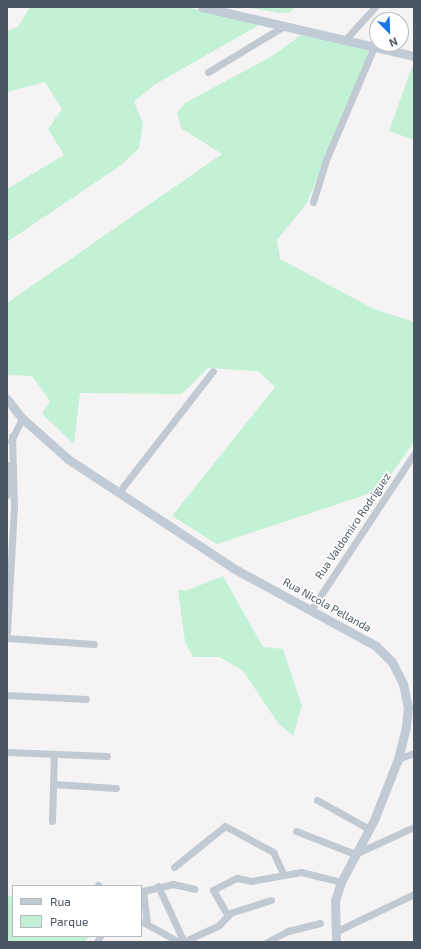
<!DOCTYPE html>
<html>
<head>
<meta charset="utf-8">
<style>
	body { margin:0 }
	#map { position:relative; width:421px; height:949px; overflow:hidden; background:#f5f3f3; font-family:"Exo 2",sans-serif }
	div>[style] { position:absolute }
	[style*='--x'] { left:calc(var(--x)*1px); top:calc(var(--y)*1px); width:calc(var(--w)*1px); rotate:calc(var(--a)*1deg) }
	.green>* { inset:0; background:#c3f1d5 }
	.street>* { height:7px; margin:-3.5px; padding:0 3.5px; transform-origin:3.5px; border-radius:3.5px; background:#c1cad2 }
	.secondary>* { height:9px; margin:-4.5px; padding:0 4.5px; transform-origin:4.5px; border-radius:4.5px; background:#c1cbd6 }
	span { translate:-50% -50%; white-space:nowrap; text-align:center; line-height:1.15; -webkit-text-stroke:3.5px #fff; paint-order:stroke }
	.street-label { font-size:11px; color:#4a5661 }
	.frame { position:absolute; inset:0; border:8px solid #4a5661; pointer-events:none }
	.legend { position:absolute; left:12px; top:885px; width:130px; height:52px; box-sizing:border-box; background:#fff; border:1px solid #b7bbc0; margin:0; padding:5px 7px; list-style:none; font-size:12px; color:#4a5661 }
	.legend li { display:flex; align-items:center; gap:8px; height:20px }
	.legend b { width:20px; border:1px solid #b7bbc0 }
	.north { position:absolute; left:369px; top:12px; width:40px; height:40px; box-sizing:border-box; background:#fff; border:1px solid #b7bbc0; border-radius:50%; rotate:157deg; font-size:11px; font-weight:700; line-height:16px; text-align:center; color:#4a5661 }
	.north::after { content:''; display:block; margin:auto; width:14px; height:18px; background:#1a73e8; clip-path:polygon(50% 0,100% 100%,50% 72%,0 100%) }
</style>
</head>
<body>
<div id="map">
	<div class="green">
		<i style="clip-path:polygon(30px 7px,187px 7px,259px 25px,154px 85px,134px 102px,143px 123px,139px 148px,120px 166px,7px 242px,7px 189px,64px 155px,48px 129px,62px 109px,45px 82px,7px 92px,7px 31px,18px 27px)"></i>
		<i style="clip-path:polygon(246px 7px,294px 7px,291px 12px,280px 13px)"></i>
		<i style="clip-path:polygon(301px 35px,371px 48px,307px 203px,277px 240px,280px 259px,374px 309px,414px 322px,414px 442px,380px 490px,217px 544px,172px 516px,275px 387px,258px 371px,208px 368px,182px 394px,80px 393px,74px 444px,42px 414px,50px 401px,32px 376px,7px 375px,7px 303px,222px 154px,181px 128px,177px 112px,185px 103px,272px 56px)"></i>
		<i style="clip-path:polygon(412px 67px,414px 68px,414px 140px,389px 131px)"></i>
		<i style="clip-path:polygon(223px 576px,263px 647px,283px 649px,302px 706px,293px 736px,278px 723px,243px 671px,220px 657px,193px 657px,185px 642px,178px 590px,188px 590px)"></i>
		<i style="clip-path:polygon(7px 895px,13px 897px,13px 936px,91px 936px,84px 942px,7px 942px)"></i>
	</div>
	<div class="street">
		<i style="--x:345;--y:40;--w:45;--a:-47.7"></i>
		<i style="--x:208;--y:72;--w:89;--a:-31.2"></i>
		<i style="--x:313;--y:202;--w:44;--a:-72.8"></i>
		<i style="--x:326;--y:160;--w:123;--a:-67"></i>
		<i style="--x:11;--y:441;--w:25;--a:-64"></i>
		<i style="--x:119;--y:492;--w:153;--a:-52.2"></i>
		<i style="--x:7;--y:495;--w:30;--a:-88"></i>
		<i style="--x:311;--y:610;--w:187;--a:-56.6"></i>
		<i style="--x:7;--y:632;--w:125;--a:-86.8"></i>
		<i style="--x:14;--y:507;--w:71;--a:-91.6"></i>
		<i style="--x:7;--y:638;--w:87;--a:3.9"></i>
		<i style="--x:7;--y:695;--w:79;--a:2.9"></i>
		<i style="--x:7;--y:752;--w:100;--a:2.3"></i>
		<i style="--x:398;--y:759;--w:17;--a:-21"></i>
		<i style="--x:53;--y:784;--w:63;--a:3.6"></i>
		<i style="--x:317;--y:800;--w:60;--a:29.1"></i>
		<i style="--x:52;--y:821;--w:67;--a:-88.3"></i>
		<i style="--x:296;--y:831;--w:63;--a:21.3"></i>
		<i style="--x:355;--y:854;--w:65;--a:-24.6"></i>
		<i style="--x:174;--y:867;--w:65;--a:-38.8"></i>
		<i style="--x:225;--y:826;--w:55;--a:28.4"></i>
		<i style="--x:273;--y:852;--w:23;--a:65"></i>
		<i style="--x:98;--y:885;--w:1;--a:45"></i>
		<i style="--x:158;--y:886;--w:62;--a:65.1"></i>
		<i style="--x:228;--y:916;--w:30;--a:-120"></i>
		<i style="--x:213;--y:890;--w:27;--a:-27"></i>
		<i style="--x:237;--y:878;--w:14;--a:12"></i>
		<i style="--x:251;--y:881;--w:51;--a:-10.2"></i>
		<i style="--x:301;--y:872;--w:41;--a:14"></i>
		<i style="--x:141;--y:921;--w:43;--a:28.9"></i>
		<i style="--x:147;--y:923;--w:32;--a:-97"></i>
		<i style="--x:143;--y:891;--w:31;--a:-13"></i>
		<i style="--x:173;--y:884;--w:22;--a:13"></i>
		<i style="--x:335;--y:932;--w:88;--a:-25.7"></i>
		<i style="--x:97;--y:942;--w:7;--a:-63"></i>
		<i style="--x:183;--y:942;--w:40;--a:-25"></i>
		<i style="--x:219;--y:925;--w:16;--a:-47"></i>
		<i style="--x:230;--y:913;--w:43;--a:-17.6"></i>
		<i style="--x:267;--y:942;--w:24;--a:-28"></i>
		<i style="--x:288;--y:931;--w:33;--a:-14"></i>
	</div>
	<div class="secondary">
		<i style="--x:202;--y:7;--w:218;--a:13"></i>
		<i style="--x:7;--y:399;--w:24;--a:52"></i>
		<i style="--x:22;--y:418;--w:62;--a:41.7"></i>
		<i style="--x:68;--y:459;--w:198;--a:33.4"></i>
		<i style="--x:233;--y:568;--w:163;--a:28.6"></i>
		<i style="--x:376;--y:646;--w:23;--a:45"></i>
		<i style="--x:392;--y:662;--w:25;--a:63"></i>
		<i style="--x:403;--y:684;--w:24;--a:78"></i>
		<i style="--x:408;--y:707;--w:20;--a:96"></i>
		<i style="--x:406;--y:727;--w:33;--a:104"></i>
		<i style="--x:398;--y:759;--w:66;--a:111.5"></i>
		<i style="--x:374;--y:820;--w:70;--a:118"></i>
		<i style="--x:341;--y:882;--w:19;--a:108"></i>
		<i style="--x:335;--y:900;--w:42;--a:88.6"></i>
	</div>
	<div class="street-label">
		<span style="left:353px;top:526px;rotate:-56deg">Rua Valdomiro Rodriguez</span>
		<span style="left:327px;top:605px;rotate:29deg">Rua Nicola Pellanda</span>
	</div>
	<div class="frame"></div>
	<ul class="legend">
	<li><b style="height:5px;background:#c1cbd6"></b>Rua</li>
	<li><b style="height:11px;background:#c3f1d5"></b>Parque</li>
	</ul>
	<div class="north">N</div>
</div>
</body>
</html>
